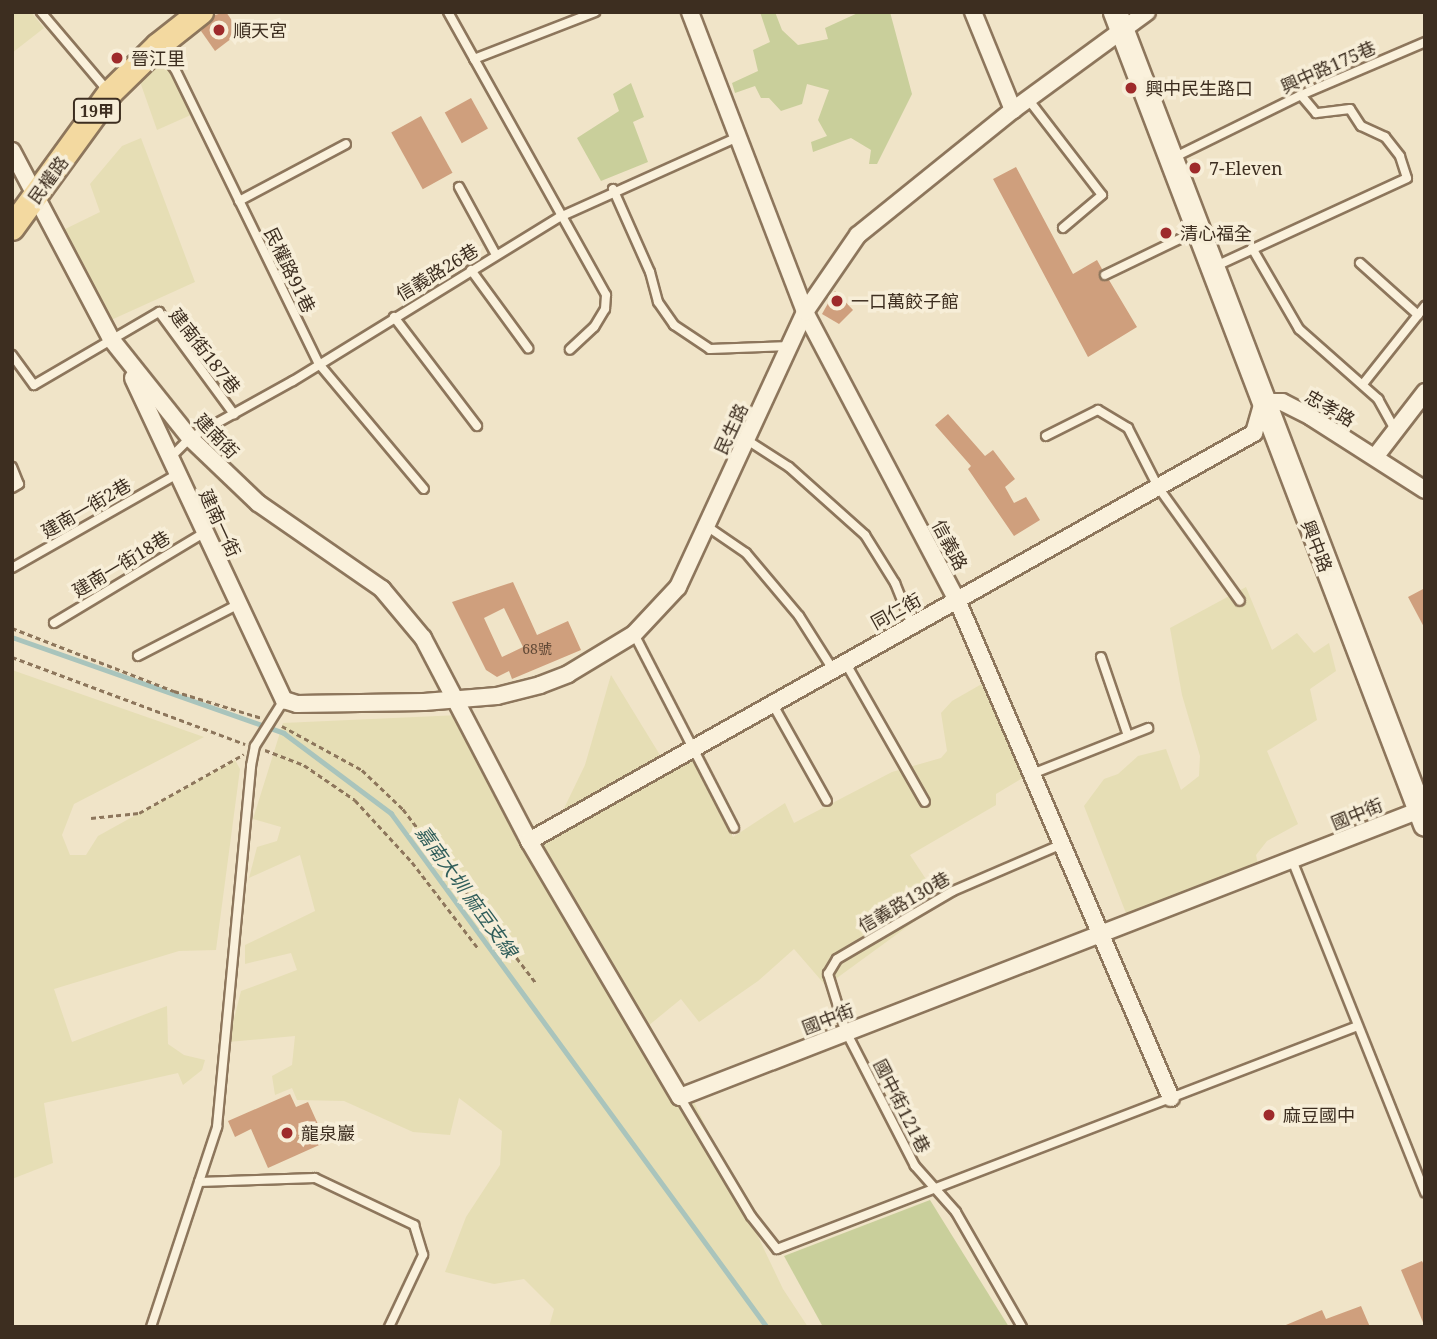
<!DOCTYPE html>
<html>
<head>
<meta charset="utf-8">
<style>
	body { margin:0 }
	#map { position:relative; width:1437px; height:1339px; overflow:hidden; background:#f0e4c8; font-family:"Noto Serif","Noto Sans TC",serif }
	div>[style] { position:absolute }
	[style*='--x'] { left:calc(var(--x)*1px); top:calc(var(--y)*1px); width:calc(var(--w)*1px); rotate:calc(var(--a)*1deg) }
	.farmland>* { inset:0; background:#e6deb5 }
	.green>* { inset:0; background:#c9cf9b }
	.stream>* { height:4.5px; margin:-2.25px; padding:0 2.25px; transform-origin:2.25px; border-radius:2.25px; background:#a9c4bc }
	.building>* { inset:0; background:#cf9f7d; transform-origin:0 0 }
	.path>* { height:2.5px; margin-top:-1.25px; transform-origin:0; background:repeating-linear-gradient(90deg,#8d765c 0 5px,transparent 0 8.5px) }
	.roads { filter:drop-shadow(2px 0 #8d765c) drop-shadow(-2px 0 #8d765c) drop-shadow(0 2px #8d765c) drop-shadow(0 -2px #8d765c) }
	.lane>* { height:8px; margin:-4px; padding:0 4px; transform-origin:4px; border-radius:4px; background:#faf1dc }
	.street>* { height:16px; margin:-8px; padding:0 8px; transform-origin:8px; border-radius:8px; background:#faf1dc }
	.secondary>* { height:23px; margin:-11.5px; padding:0 11.5px; transform-origin:11.5px; border-radius:11.5px; background:#faf1dc }
	.primary>* { height:24px; margin:-12px; padding:0 12px; transform-origin:12px; border-radius:12px; background:#f3d9a0 }
	.dots>* { width:19px; height:19px; translate:-50% -50%; box-sizing:border-box; border:4px solid #f7eed8; border-radius:50% }
	span { translate:-50% -50%; white-space:nowrap; text-align:center; line-height:1.15; -webkit-text-stroke:7px #f7eed8; paint-order:stroke }
	.number-label { font-size:14px; color:#624a37 }
	.number-label span { -webkit-text-stroke-width:0 }
	.shield-label span { padding:2px 5px; background:#f7eed8; border:2px solid; border-radius:5px; -webkit-text-stroke-width:0 }
	.shield-label { font-size:16px; color:#3d2e20; font-weight:700 }
	.poi-label { font-size:18px; color:#3d2e20 }
	.left { translate:0 -50%; text-align:left }
	.street-label { font-size:18px; color:#3d2e20 }
	.water-label { font-size:19px; color:#2f5d5a; font-style:italic }
	.frame { position:absolute; inset:0; border:14px solid #3d2e20; pointer-events:none }
</style>
</head>
<body>
<div id="map">
	<div class="farmland">
		<i style="clip-path:polygon(12px 12px,31px 12px,44px 28px,12px 53px)"></i>
		<i style="clip-path:polygon(165px 50px,193px 114px,157px 130px,138px 76px)"></i>
		<i style="clip-path:polygon(141px 138px,195px 282px,100px 325px,57px 233px,100px 212px,90px 184px,122px 146px)"></i>
		<i style="clip-path:polygon(1246px 587px,1272px 650px,1297px 633px,1314px 653px,1329px 643px,1336px 671px,1310px 689px,1317px 720px,1267px 751px,1298px 824px,1267px 841px,1256px 855px,1259px 870px,1131px 926px,1084px 806px,1104px 779px,1118px 774px,1138px 756px,1166px 749px,1181px 790px,1199px 776px,1200px 756px,1182px 695px,1170px 628px)"></i>
		<i style="clip-path:polygon(12px 670px,204px 737px,74px 804px,62px 835px,70px 855px,86px 855px,98px 836px,235px 760px,240px 769px,216px 950px,179px 951px,54px 989px,72px 1042px,167px 1006px,168px 1044px,184px 1055px,205px 1060px,202px 1070px,183px 1085px,178px 1073px,44px 1103px,53px 1163px,12px 1179px)"></i>
		<i style="clip-path:polygon(611px 675px,663px 760px,692px 752px,733px 837px,785px 803px,794px 823px,892px 772px,941px 758px,947px 751px,941px 713px,952px 701px,987px 681px,1029px 774px,996px 794px,996px 805px,910px 855px,941px 902px,826px 986px,794px 949px,758px 981px,699px 1022px,681px 999px,648px 1026px,693px 1100px,783px 1289px,808px 1327px,549px 1327px,554px 1309px,524px 1279px,494px 1284px,445px 1272px,466px 1217px,500px 1165px,502px 1131px,459px 1098px,450px 1135px,413px 1132px,344px 1101px,297px 1100px,292px 1088px,275px 1095px,272px 1076px,292px 1065px,295px 1036px,228px 1042px,241px 991px,297px 970px,291px 953px,245px 964px,245px 945px,315px 911px,300px 855px,249px 878px,257px 847px,277px 841px,281px 827px,253px 819px,283px 723px,460px 715px,535px 843px,554px 829px,585px 765px)"></i>
	</div>
	<div class="green">
		<i style="clip-path:polygon(760px 12px,775px 12px,782px 30px,798px 45px,828px 39px,825px 28px,860px 12px,890px 12px,912px 94px,877px 164px,869px 164px,871px 150px,851px 138px,813px 152px,811px 142px,827px 136px,818px 120px,829px 90px,807px 84px,802px 104px,781px 111px,769px 98px,761px 98px,755px 86px,735px 93px,732px 83px,758px 71px,753px 50px,770px 42px)"></i>
		<i style="clip-path:polygon(631px 83px,644px 117px,633px 122px,648px 162px,601px 181px,577px 138px,619px 111px,613px 94px)"></i>
		<i style="clip-path:polygon(930px 1200px,1009px 1327px,823px 1327px,784px 1256px)"></i>
	</div>
	<div class="stream">
		<i style="--x:12;--y:637;--w:288;--a:19.4"></i>
		<i style="--x:284;--y:733;--w:134;--a:36.8"></i>
		<i style="--x:391;--y:813;--w:637;--a:53.81"></i>
	</div>
	<div class="building">
		<i style="clip-path:polygon(226px 12px,240px 32px,215px 51px,201px 31px,215px 15px)"></i>
		<i style="left:471px;top:98px;width:35px;height:30px;rotate:61deg"></i>
		<i style="left:421px;top:116px;width:65px;height:34px;rotate:61deg"></i>
		<i style="clip-path:polygon(1016px 167px,1073px 274px,1097px 260px,1102px 269px,1099px 278px,1109px 280px,1137px 327px,1088px 357px,993px 179px)"></i>
		<i style="clip-path:polygon(835px 291px,853px 310px,839px 324px,822px 314px)"></i>
		<i style="clip-path:polygon(948px 414px,985px 456px,993px 450px,1015px 479px,1005px 487px,1014px 503px,1026px 497px,1040px 520px,1014px 536px,968px 469px,971px 466px,935px 425px)"></i>
		<i style="clip-path:polygon(evenodd,513px 582px,537px 635px,568px 621px,581px 650px,512px 679px,509px 671px,497px 677px,486px 670px,452px 602px,513px 582px,504px 608px,523px 647px,502px 657px,484px 618px,504px 608px)"></i>
		<i style="clip-path:polygon(1425px 588px,1425px 629px,1408px 597px)"></i>
		<i style="clip-path:polygon(290px 1094px,296px 1107px,308px 1102px,326px 1142px,268px 1168px,251px 1129px,235px 1137px,228px 1121px)"></i>
		<i style="clip-path:polygon(1422px 1261px,1425px 1267px,1425px 1327px,1401px 1270px)"></i>
		<i style="clip-path:polygon(1361px 1306px,1370px 1327px,1281px 1327px,1322px 1310px,1326px 1319px)"></i>
	</div>
	<div class="path">
		<i style="--x:12;--y:628;--w:174;--a:21.3"></i>
		<i style="--x:174;--y:691;--w:92;--a:17.1"></i>
		<i style="--x:12;--y:657;--w:249;--a:20.5"></i>
		<i style="--x:282;--y:726;--w:91;--a:28.8"></i>
		<i style="--x:362;--y:770;--w:57;--a:43.6"></i>
		<i style="--x:403;--y:809;--w:220;--a:52.6"></i>
		<i style="--x:265;--y:750;--w:42;--a:21"></i>
		<i style="--x:304;--y:765;--w:62;--a:34.5"></i>
		<i style="--x:355;--y:800;--w:84;--a:47.4"></i>
		<i style="--x:412;--y:862;--w:108;--a:52.5"></i>
		<i style="--x:91;--y:818;--w:48;--a:-5.9"></i>
		<i style="--x:139;--y:813;--w:120;--a:-29.3"></i>
	</div>
	<div class="roads">
		<div class="lane">
			<i style="--x:41;--y:12;--w:104;--a:49.7"></i>
			<i style="--x:448;--y:12;--w:324;--a:60.8"></i>
			<i style="--x:606;--y:295;--w:14;--a:94"></i>
			<i style="--x:605;--y:309;--w:21;--a:121"></i>
			<i style="--x:594;--y:327;--w:33;--a:137"></i>
			<i style="--x:159;--y:48;--w:26;--a:53"></i>
			<i style="--x:175;--y:69;--w:328;--a:64"></i>
			<i style="--x:319;--y:364;--w:163;--a:50"></i>
			<i style="--x:474;--y:59;--w:130;--a:-21.2"></i>
			<i style="--x:1028;--y:99;--w:121;--a:52.4"></i>
			<i style="--x:1102;--y:195;--w:51;--a:139.8"></i>
			<i style="--x:1173;--y:158;--w:143;--a:-26.2"></i>
			<i style="--x:1301;--y:95;--w:135;--a:-23.1"></i>
			<i style="--x:459;--y:187;--w:77;--a:61.4"></i>
			<i style="--x:613;--y:189;--w:91;--a:66"></i>
			<i style="--x:650;--y:272;--w:31;--a:75"></i>
			<i style="--x:658;--y:302;--w:28;--a:55"></i>
			<i style="--x:674;--y:325;--w:43;--a:33.7"></i>
			<i style="--x:710;--y:349;--w:80;--a:-2.1"></i>
			<i style="--x:239;--y:201;--w:121;--a:-28"></i>
			<i style="--x:1252;--y:248;--w:94;--a:59.9"></i>
			<i style="--x:1299;--y:329;--w:106;--a:41.5"></i>
			<i style="--x:1378;--y:399;--w:35;--a:61"></i>
			<i style="--x:1360;--y:263;--w:78;--a:41.9"></i>
			<i style="--x:1216;--y:266;--w:210;--a:-24.7"></i>
			<i style="--x:1407;--y:178;--w:23;--a:-108"></i>
			<i style="--x:1400;--y:156;--w:24;--a:-128"></i>
			<i style="--x:1385;--y:137;--w:26;--a:-155"></i>
			<i style="--x:1361;--y:126;--w:20;--a:-123"></i>
			<i style="--x:1350;--y:109;--w:34;--a:173"></i>
			<i style="--x:1316;--y:113;--w:23;--a:-130"></i>
			<i style="--x:471;--y:270;--w:97;--a:53.8"></i>
			<i style="--x:1105;--y:275;--w:101;--a:-25.8"></i>
			<i style="--x:394;--y:317;--w:137;--a:52.7"></i>
			<i style="--x:12;--y:355;--w:37;--a:54"></i>
			<i style="--x:34;--y:385;--w:145;--a:-30.3"></i>
			<i style="--x:159;--y:312;--w:127;--a:53.7"></i>
			<i style="--x:1363;--y:384;--w:100;--a:-51.5"></i>
			<i style="--x:1046;--y:436;--w:58;--a:-26.6"></i>
			<i style="--x:1098;--y:410;--w:35;--a:31"></i>
			<i style="--x:1128;--y:428;--w:66;--a:63"></i>
			<i style="--x:1158;--y:487;--w:140;--a:54.3"></i>
			<i style="--x:747;--y:440;--w:50;--a:32.7"></i>
			<i style="--x:789;--y:467;--w:102;--a:41.8"></i>
			<i style="--x:865;--y:535;--w:57;--a:58"></i>
			<i style="--x:895;--y:583;--w:45;--a:68"></i>
			<i style="--x:170;--y:458;--w:28;--a:-45"></i>
			<i style="--x:190;--y:438;--w:118;--a:-29"></i>
			<i style="--x:293;--y:381;--w:313;--a:-31.6"></i>
			<i style="--x:560;--y:217;--w:195;--a:-24.2"></i>
			<i style="--x:12;--y:467;--w:18;--a:68"></i>
			<i style="--x:19;--y:484;--w:8;--a:150"></i>
			<i style="--x:708;--y:527;--w:46;--a:34.4"></i>
			<i style="--x:746;--y:553;--w:82;--a:49.9"></i>
			<i style="--x:799;--y:616;--w:62;--a:57.6"></i>
			<i style="--x:12;--y:568;--w:189;--a:-29.6"></i>
			<i style="--x:54;--y:623;--w:175;--a:-31"></i>
			<i style="--x:634;--y:634;--w:218;--a:62.7"></i>
			<i style="--x:138;--y:656;--w:111;--a:-27.3"></i>
			<i style="--x:1101;--y:657;--w:83;--a:71.1"></i>
			<i style="--x:845;--y:662;--w:161;--a:60.3"></i>
			<i style="--x:772;--y:703;--w:112;--a:60.7"></i>
			<i style="--x:1032;--y:774;--w:125;--a:-21.6"></i>
			<i style="--x:1292;--y:860;--w:358;--a:68.2"></i>
			<i style="--x:680;--y:1097;--w:139;--a:59.2"></i>
			<i style="--x:751;--y:1216;--w:42;--a:51.8"></i>
			<i style="--x:777;--y:1249;--w:622;--a:-21"></i>
			<i style="--x:199;--y:1182;--w:116;--a:-2"></i>
			<i style="--x:315;--y:1178;--w:110;--a:25.4"></i>
			<i style="--x:414;--y:1225;--w:31;--a:73"></i>
			<i style="--x:423;--y:1255;--w:80;--a:115.3"></i>
			<i style="--x:151;--y:1327;--w:211;--a:-71.7"></i>
			<i style="--x:217;--y:1127;--w:363;--a:-84.6"></i>
			<i style="--x:251;--y:766;--w:20;--a:-79"></i>
			<i style="--x:255;--y:746;--w:54;--a:-57.8"></i>
			<i style="--x:1022;--y:1327;--w:133;--a:-119.9"></i>
			<i style="--x:956;--y:1212;--w:62;--a:-131.7"></i>
			<i style="--x:915;--y:1166;--w:151;--a:-117.2"></i>
			<i style="--x:846;--y:1032;--w:61;--a:-107.2"></i>
			<i style="--x:828;--y:974;--w:17;--a:-59"></i>
			<i style="--x:837;--y:959;--w:134;--a:-30.4"></i>
			<i style="--x:953;--y:891;--w:119;--a:-23.3"></i>
		</div>
		<div class="street">
			<i style="--x:690;--y:12;--w:321;--a:69"></i>
			<i style="--x:805;--y:312;--w:326;--a:62.2"></i>
			<i style="--x:957;--y:600;--w:542;--a:66.75"></i>
			<i style="--x:973;--y:12;--w:106;--a:67.8"></i>
			<i style="--x:12;--y:151;--w:212;--a:62.2"></i>
			<i style="--x:111;--y:339;--w:127;--a:51.4"></i>
			<i style="--x:190;--y:438;--w:94;--a:43.7"></i>
			<i style="--x:258;--y:503;--w:151;--a:34.7"></i>
			<i style="--x:382;--y:589;--w:64;--a:50.1"></i>
			<i style="--x:423;--y:638;--w:229;--a:62.4"></i>
			<i style="--x:529;--y:841;--w:297;--a:59.5"></i>
			<i style="--x:680;--y:1097;--w:794;--a:-21.2"></i>
			<i style="--x:133;--y:378;--w:356;--a:64.9"></i>
			<i style="--x:284;--y:700;--w:14;--a:17"></i>
			<i style="--x:297;--y:704;--w:127;--a:-0.9"></i>
			<i style="--x:424;--y:702;--w:73;--a:-4.7"></i>
			<i style="--x:497;--y:696;--w:44;--a:-14.3"></i>
			<i style="--x:540;--y:685;--w:30;--a:-21"></i>
			<i style="--x:568;--y:674;--w:77;--a:-31.2"></i>
			<i style="--x:634;--y:634;--w:64;--a:-46.9"></i>
			<i style="--x:678;--y:587;--w:303;--a:-65.2"></i>
			<i style="--x:805;--y:312;--w:93;--a:-55.5"></i>
			<i style="--x:858;--y:235;--w:199;--a:-38.9"></i>
			<i style="--x:1013;--y:110;--w:166;--a:-36.2"></i>
			<i style="--x:1375;--y:457;--w:82;--a:-52.4"></i>
			<i style="--x:529;--y:841;--w:832;--a:-29.37"></i>
			<i style="--x:1254;--y:433;--w:32;--a:-74"></i>
			<i style="--x:1263;--y:402;--w:19;--a:0"></i>
			<i style="--x:1282;--y:402;--w:33;--a:27"></i>
			<i style="--x:1311;--y:417;--w:135;--a:32.6"></i>
		</div>
		<div class="secondary">
			<i style="--x:1115;--y:12;--w:869;--a:69.1"></i>
		</div>
		<div class="primary">
			<i style="--x:12;--y:228;--w:167;--a:-54"></i>
			<i style="--x:110;--y:93;--w:67;--a:-44.4"></i>
			<i style="--x:158;--y:46;--w:55;--a:-38.3"></i>
		</div>
	</div>
	<div class="dots">
		<i style="left:219px;top:30px;background:#9e2a2b"></i>
		<i style="left:117px;top:58px;background:#9e2a2b"></i>
		<i style="left:1131px;top:88px;background:#9e2a2b"></i>
		<i style="left:1195px;top:168px;background:#9e2a2b"></i>
		<i style="left:1166px;top:233px;background:#9e2a2b"></i>
		<i style="left:837px;top:301px;background:#9e2a2b"></i>
		<i style="left:1269px;top:1115px;background:#9e2a2b"></i>
		<i style="left:287px;top:1133px;background:#9e2a2b"></i>
	</div>
	<div class="number-label">
		<span style="left:537px;top:649px">68號</span>
	</div>
	<div class="shield-label">
		<span style="left:97px;top:111px">19甲</span>
	</div>
	<div class="poi-label">
		<span class="left" style="left:233px;top:30px">順天宮</span>
		<span class="left" style="left:131px;top:58px">晉江里</span>
		<span class="left" style="left:1145px;top:88px">興中民生路口</span>
		<span class="left" style="left:1209px;top:168px">7-Eleven</span>
		<span class="left" style="left:1180px;top:233px">清心福全</span>
		<span class="left" style="left:851px;top:301px">一口萬餃子館</span>
		<span class="left" style="left:1283px;top:1115px">麻豆國中</span>
		<span class="left" style="left:301px;top:1133px">龍泉巖</span>
	</div>
	<div class="street-label">
		<span style="left:1328px;top:67px;rotate:-24deg">興中路175巷</span>
		<span style="left:48px;top:180px;rotate:-54deg">民權路</span>
		<span style="left:290px;top:270px;rotate:64deg">民權路91巷</span>
		<span style="left:437px;top:272px;rotate:-31deg">信義路26巷</span>
		<span style="left:205px;top:351px;rotate:52deg">建南街187巷</span>
		<span style="left:1330px;top:408px;rotate:30deg">忠孝路</span>
		<span style="left:731px;top:429px;rotate:-65deg">民生路</span>
		<span style="left:217px;top:436px;rotate:46deg">建南街</span>
		<span style="left:86px;top:508px;rotate:-30deg">建南一街2巷</span>
		<span style="left:220px;top:523px;rotate:65deg">建南一街</span>
		<span style="left:950px;top:545px;rotate:62deg">信義路</span>
		<span style="left:1317px;top:546px;rotate:69deg">興中路</span>
		<span style="left:121px;top:564px;rotate:-31deg">建南一街18巷</span>
		<span style="left:896px;top:611px;rotate:-29deg">同仁街</span>
		<span style="left:1357px;top:814px;rotate:-22deg">國中街</span>
		<span style="left:904px;top:902px;rotate:-30deg">信義路130巷</span>
		<span style="left:828px;top:1019px;rotate:-21deg">國中街</span>
		<span style="left:902px;top:1106px;rotate:63deg">國中街121巷</span>
	</div>
	<div class="water-label">
		<span style="left:466px;top:892px;rotate:54deg">嘉南大圳 麻豆支線</span>
	</div>
	<div class="frame"></div>
</div>
</body>
</html>
